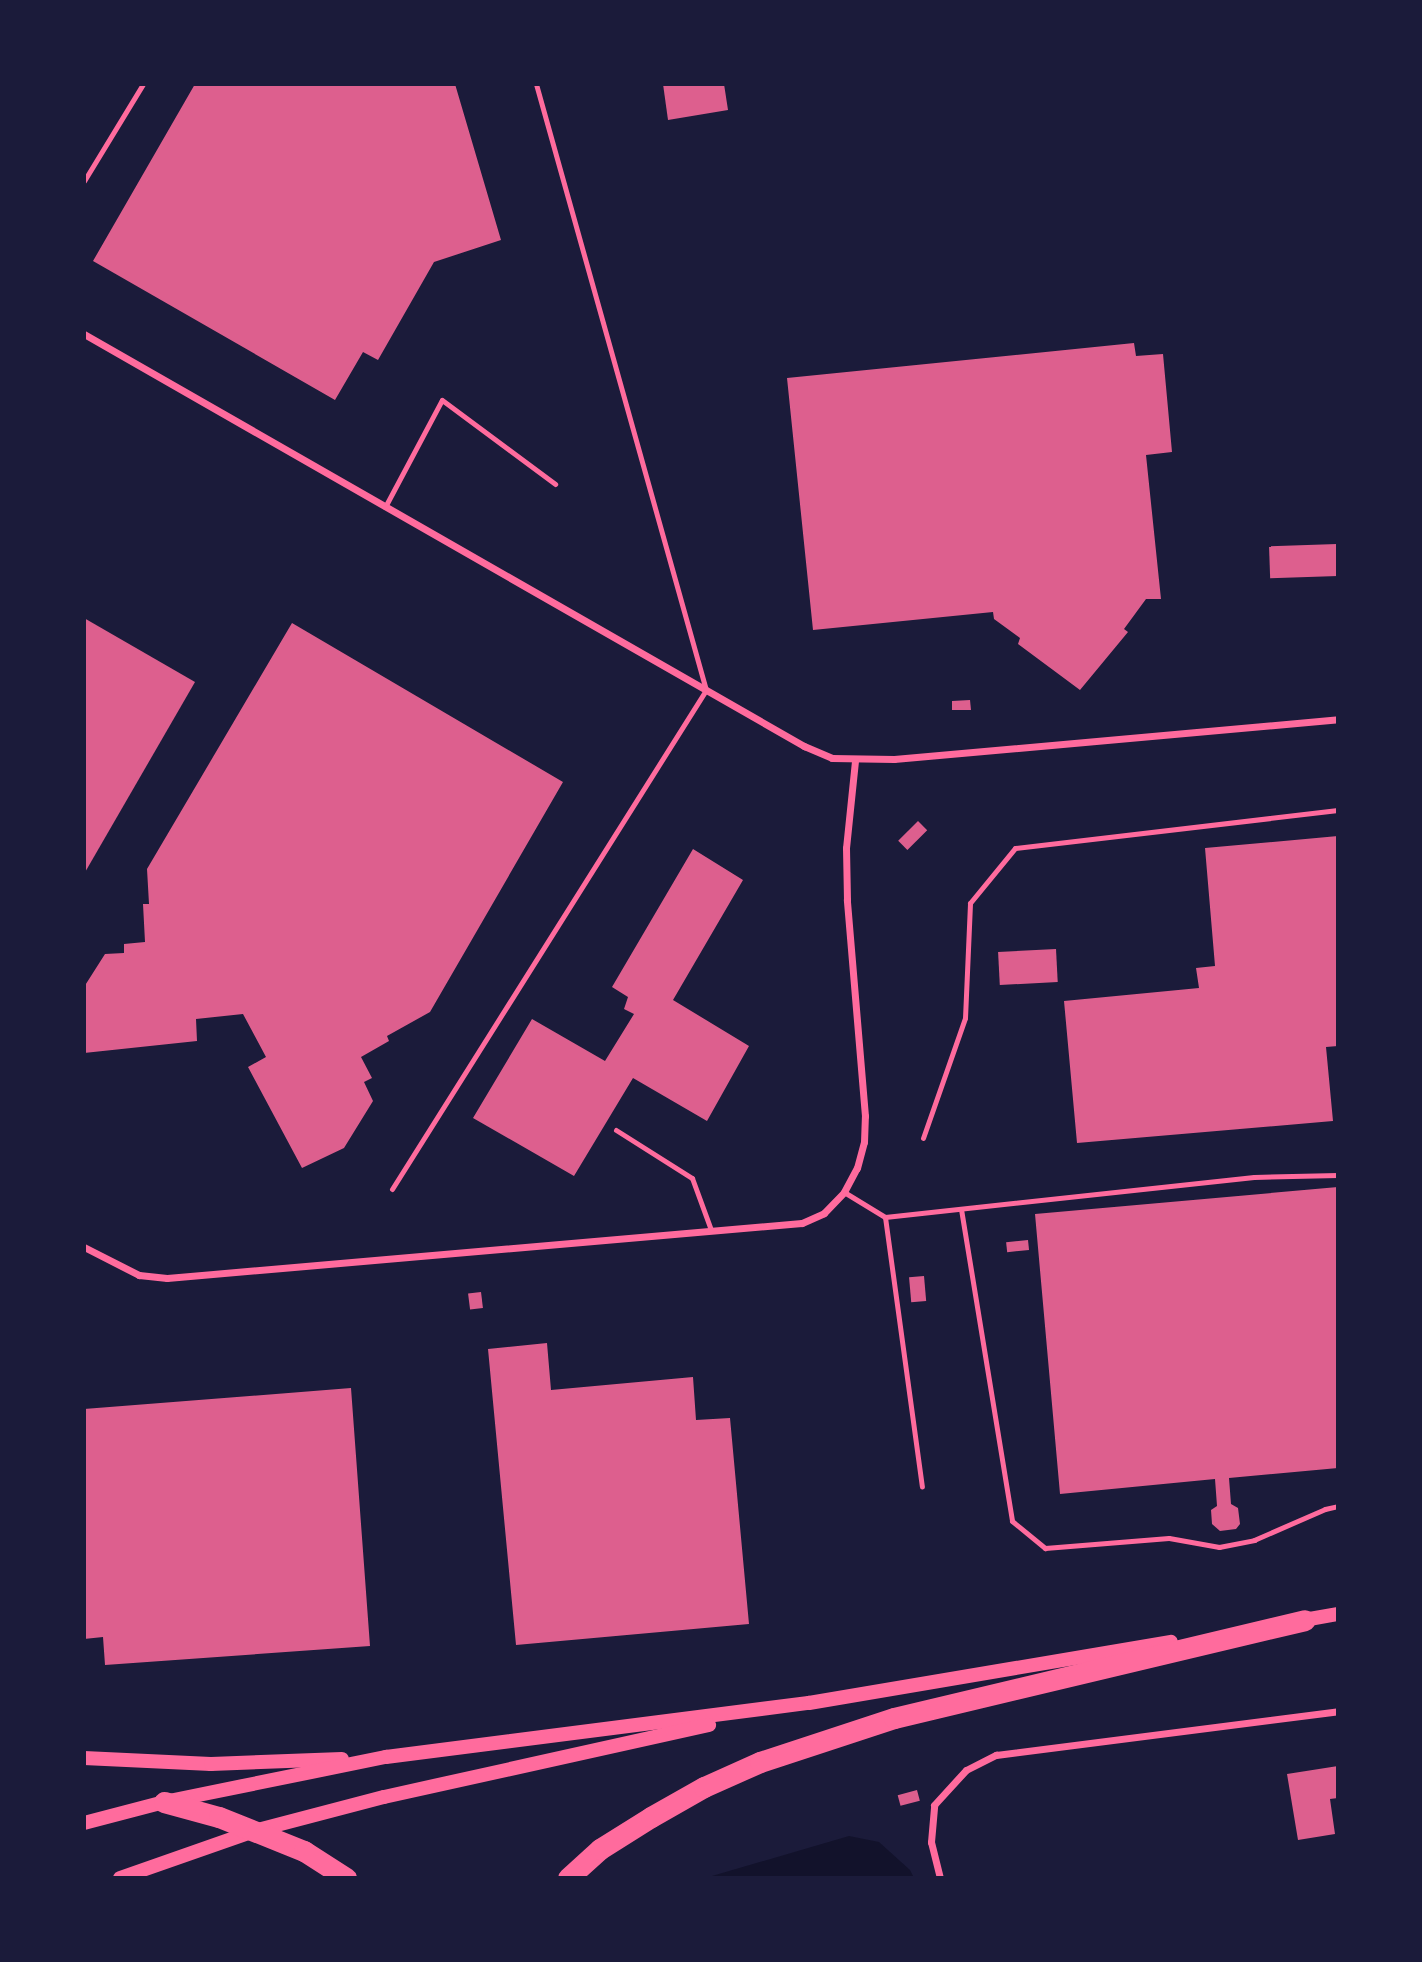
<!DOCTYPE html>
<html>
<head>
<meta charset="utf-8">
<style>
	body { margin:0 }
	#map { position:relative; width:1422px; height:1962px; overflow:hidden; background:#1b1b3a; font-family:"PT Sans Narrow",sans-serif }
	div>[style] { position:absolute }
	[style*='--x'] { left:calc(var(--x)*1px); top:calc(var(--y)*1px); width:calc(var(--w)*1px); rotate:calc(var(--a)*1deg) }
	.water>* { inset:0; background:#12122b }
	.building>* { inset:0; background:#dd5f8e; transform-origin:0 0 }
	.service>* { height:5px; margin:-2.5px; padding:0 2.5px; transform-origin:2.5px; border-radius:2.5px; background:#ff6b9d }
	.minor>* { height:7px; margin:-3.5px; padding:0 3.5px; transform-origin:3.5px; border-radius:3.5px; background:#ff6b9d }
	.secondary>* { height:14px; margin:-7px; padding:0 7px; transform-origin:7px; border-radius:7px; background:#ff6b9d }
	.motorway>* { height:21px; margin:-10.5px; padding:0 10.5px; transform-origin:10.5px; border-radius:10.5px; background:#ff6b9d }
	span { translate:-50% -50%; white-space:nowrap; text-align:center; line-height:1.15; -webkit-text-stroke:5px #1b1b3a; paint-order:stroke }
	.frame { position:absolute; inset:0; border:86px solid #1b1b3a; pointer-events:none }
</style>
</head>
<body>
<div id="map">
	<div class="water">
		<i style="clip-path:polygon(849px 1836px,879px 1842px,910px 1870px,914px 1878px,675px 1878px,712px 1876px)"></i>
	</div>
	<div class="building">
		<i style="clip-path:polygon(195px 84px,455px 84px,501px 240px,434px 262px,378px 360px,363px 352px,335px 400px,93px 261px)"></i>
		<i style="clip-path:polygon(663px 84px,724px 84px,728px 110px,668px 120px)"></i>
		<i style="clip-path:polygon(1134px 343px,1136px 356px,1163px 354px,1172px 452px,1146px 455px,1161px 599px,1146px 599px,1124px 629px,1128px 632px,1080px 690px,1018px 644px,1020px 638px,994px 619px,993px 612px,813px 630px,787px 378px)"></i>
		<i style="left:1337px;top:544px;width:32px;height:68px;rotate:88deg"></i>
		<i style="clip-path:polygon(84px 618px,195px 682px,84px 874px)"></i>
		<i style="clip-path:polygon(292px 623px,563px 782px,430px 1012px,387px 1036px,389px 1041px,361px 1057px,372px 1078px,364px 1082px,373px 1101px,344px 1148px,302px 1168px,248px 1067px,266px 1057px,243px 1014px,196px 1019px,197px 1041px,84px 1053px,84px 987px,105px 954px,124px 953px,124px 944px,145px 942px,143px 904px,149px 904px,147px 869px)"></i>
		<i style="clip-path:polygon(970px 700px,971px 710px,952px 710px,952px 701px)"></i>
		<i style="left:918px;top:821px;width:13px;height:28px;rotate:45deg"></i>
		<i style="clip-path:polygon(1338px 836px,1338px 1046px,1326px 1047px,1333px 1121px,1077px 1143px,1064px 1001px,1199px 988px,1196px 968px,1215px 966px,1205px 848px)"></i>
		<i style="clip-path:polygon(693px 849px,743px 880px,673px 1000px,749px 1046px,707px 1121px,633px 1078px,574px 1176px,473px 1118px,532px 1019px,605px 1061px,634px 1014px,624px 1009px,628px 997px,612px 987px)"></i>
		<i style="left:1056px;top:949px;width:33px;height:58px;rotate:87deg"></i>
		<i style="clip-path:polygon(1338px 1187px,1338px 1468px,1229px 1478px,1231px 1504px,1238px 1508px,1240px 1524px,1236px 1529px,1220px 1531px,1212px 1524px,1211px 1510px,1217px 1506px,1215px 1479px,1060px 1494px,1035px 1214px)"></i>
		<i style="left:1028px;top:1240px;width:10px;height:22px;rotate:84deg"></i>
		<i style="left:924px;top:1276px;width:25px;height:15px;rotate:85deg"></i>
		<i style="left:481px;top:1292px;width:16px;height:13px;rotate:83deg"></i>
		<i style="clip-path:polygon(547px 1343px,551px 1390px,693px 1377px,696px 1420px,730px 1418px,749px 1624px,516px 1645px,488px 1349px)"></i>
		<i style="clip-path:polygon(351px 1388px,370px 1646px,105px 1665px,103px 1637px,84px 1639px,84px 1409px)"></i>
		<i style="clip-path:polygon(1338px 1766px,1338px 1798px,1330px 1799px,1335px 1834px,1298px 1840px,1287px 1774px)"></i>
		<i style="left:917px;top:1790px;width:11px;height:20px;rotate:75deg"></i>
	</div>
	<div class="service">
		<i style="--x:84;--y:181;--w:114;--a:-58.7"></i>
		<i style="--x:385;--y:507;--w:121;--a:-62"></i>
		<i style="--x:442;--y:400;--w:141;--a:36.6"></i>
		<i style="--x:616;--y:1130;--w:90;--a:32.3"></i>
		<i style="--x:692;--y:1178;--w:55;--a:69.9"></i>
		<i style="--x:923;--y:1138;--w:127;--a:-70.7"></i>
		<i style="--x:965;--y:1018;--w:115;--a:-87.5"></i>
		<i style="--x:970;--y:903;--w:71;--a:-50.7"></i>
		<i style="--x:1015;--y:848;--w:325;--a:-6.7"></i>
		<i style="--x:392;--y:1189;--w:590;--a:-57.82"></i>
		<i style="--x:706;--y:690;--w:629;--a:-105.67"></i>
		<i style="--x:844;--y:1192;--w:48;--a:31.4"></i>
		<i style="--x:885;--y:1217;--w:272;--a:82.2"></i>
		<i style="--x:961;--y:1209;--w:316;--a:80.7"></i>
		<i style="--x:1012;--y:1521;--w:43;--a:39.3"></i>
		<i style="--x:1045;--y:1548;--w:124;--a:-4.6"></i>
		<i style="--x:1169;--y:1538;--w:51;--a:10.2"></i>
		<i style="--x:1219;--y:1547;--w:36;--a:-11"></i>
		<i style="--x:1254;--y:1540;--w:77;--a:-23.6"></i>
		<i style="--x:1325;--y:1509;--w:13;--a:-13"></i>
		<i style="--x:885;--y:1217;--w:371;--a:-6.2"></i>
		<i style="--x:1254;--y:1177;--w:84;--a:-1.4"></i>
	</div>
	<div class="minor">
		<i style="--x:84;--y:334;--w:830;--a:29.78"></i>
		<i style="--x:804;--y:746;--w:30;--a:23"></i>
		<i style="--x:832;--y:758;--w:62;--a:0.9"></i>
		<i style="--x:894;--y:759;--w:446;--a:-5.1"></i>
		<i style="--x:84;--y:1247;--w:62;--a:27"></i>
		<i style="--x:139;--y:1275;--w:28;--a:6"></i>
		<i style="--x:167;--y:1278;--w:637;--a:-4.95"></i>
		<i style="--x:802;--y:1223;--w:24;--a:-24"></i>
		<i style="--x:824;--y:1213;--w:29;--a:-46"></i>
		<i style="--x:844;--y:1192;--w:27;--a:-62"></i>
		<i style="--x:857;--y:1168;--w:27;--a:-75"></i>
		<i style="--x:864;--y:1142;--w:26;--a:-88"></i>
		<i style="--x:865;--y:1116;--w:217;--a:-94.8"></i>
		<i style="--x:847;--y:900;--w:52;--a:-91.1"></i>
		<i style="--x:846;--y:848;--w:87;--a:-84.1"></i>
		<i style="--x:940;--y:1878;--w:37;--a:-104"></i>
		<i style="--x:931;--y:1842;--w:37;--a:-85"></i>
		<i style="--x:934;--y:1805;--w:47;--a:-47.6"></i>
		<i style="--x:966;--y:1770;--w:34;--a:-27"></i>
		<i style="--x:996;--y:1755;--w:345;--a:-7.3"></i>
	</div>
	<div class="secondary">
		<i style="--x:1298;--y:1621;--w:41;--a:-9.9"></i>
		<i style="--x:84;--y:1758;--w:127;--a:2.7"></i>
		<i style="--x:211;--y:1764;--w:131;--a:-2.2"></i>
		<i style="--x:84;--y:1823;--w:83;--a:-14.7"></i>
		<i style="--x:164;--y:1802;--w:227;--a:-11.5"></i>
		<i style="--x:386;--y:1757;--w:426;--a:-7.3"></i>
		<i style="--x:809;--y:1703;--w:367;--a:-9.6"></i>
		<i style="--x:120;--y:1878;--w:142;--a:-19.3"></i>
		<i style="--x:254;--y:1831;--w:134;--a:-14.7"></i>
		<i style="--x:384;--y:1797;--w:333;--a:-12.5"></i>
	</div>
	<div class="motorway">
		<i style="--x:164;--y:1802;--w:57;--a:15.3"></i>
		<i style="--x:219;--y:1817;--w:92;--a:21.8"></i>
		<i style="--x:304;--y:1851;--w:50;--a:32.7"></i>
		<i style="--x:568;--y:1878;--w:43;--a:-42.2"></i>
		<i style="--x:600;--y:1849;--w:60;--a:-32.1"></i>
		<i style="--x:651;--y:1817;--w:61;--a:-29.5"></i>
		<i style="--x:704;--y:1787;--w:61;--a:-24.1"></i>
		<i style="--x:760;--y:1762;--w:141;--a:-18.2"></i>
		<i style="--x:894;--y:1718;--w:422;--a:-13.4"></i>
	</div>
	<div class="frame"></div>
</div>
</body>
</html>
